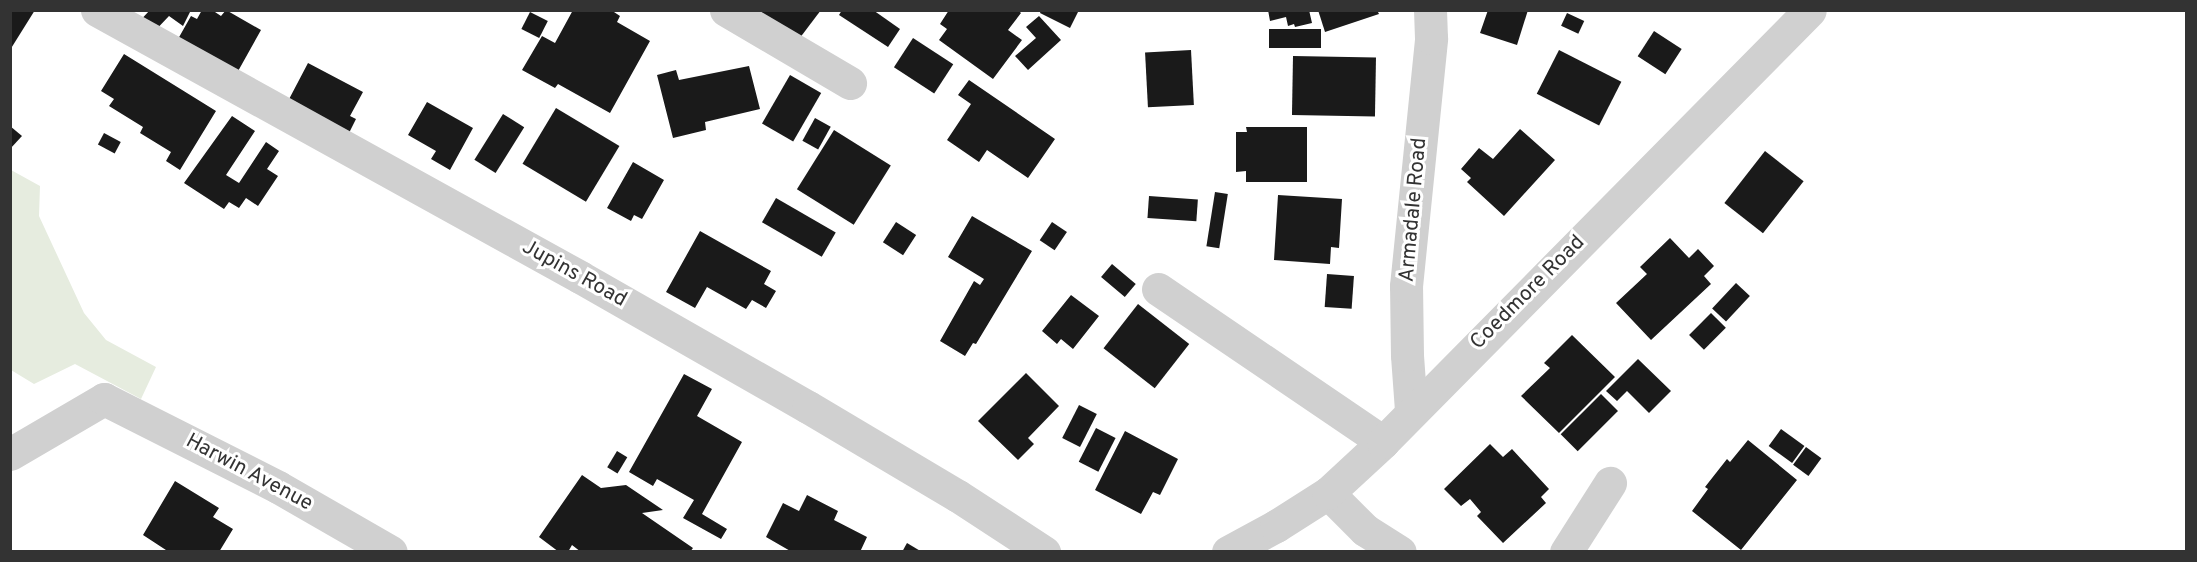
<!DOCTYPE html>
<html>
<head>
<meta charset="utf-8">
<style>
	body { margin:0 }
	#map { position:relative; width:2197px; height:562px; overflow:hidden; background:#fff; font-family:Overpass,sans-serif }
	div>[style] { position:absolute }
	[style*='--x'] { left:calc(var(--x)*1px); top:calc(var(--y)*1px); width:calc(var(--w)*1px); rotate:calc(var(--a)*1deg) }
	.green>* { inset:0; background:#e6ecdf }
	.building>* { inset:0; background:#1a1a1a; transform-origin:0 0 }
	.minor>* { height:33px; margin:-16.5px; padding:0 16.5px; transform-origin:16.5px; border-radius:16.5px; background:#d0d0d0 }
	span { translate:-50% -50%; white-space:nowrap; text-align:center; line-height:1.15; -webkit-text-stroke:6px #fff; paint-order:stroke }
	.street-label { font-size:21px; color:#333 }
	.frame { position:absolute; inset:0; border:12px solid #333; pointer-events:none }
</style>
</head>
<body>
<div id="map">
	<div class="green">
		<i style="clip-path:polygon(11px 170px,40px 186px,39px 216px,84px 313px,106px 340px,156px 367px,141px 399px,75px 364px,34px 384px,11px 370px)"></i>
	</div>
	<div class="building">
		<i style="clip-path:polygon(10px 10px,35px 10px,10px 50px)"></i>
		<i style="clip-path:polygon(150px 10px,191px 10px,183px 26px,169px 16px,150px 36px,135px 26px)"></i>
		<i style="clip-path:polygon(202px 10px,212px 10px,221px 16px,226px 10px,261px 30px,237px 73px,178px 39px,191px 16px,197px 19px)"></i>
		<i style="clip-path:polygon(573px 10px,611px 10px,620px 16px,617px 22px,650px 41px,610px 113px,558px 84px,555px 88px,522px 70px,542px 36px,555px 43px)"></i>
		<i style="clip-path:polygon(759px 10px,821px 10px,793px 47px)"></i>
		<i style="clip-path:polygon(842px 10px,873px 10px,900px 29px,888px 47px,839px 15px)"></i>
		<i style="clip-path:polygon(949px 10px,1018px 10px,1021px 13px,1008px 30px,1022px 40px,993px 79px,939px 40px,947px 29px,940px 24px)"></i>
		<i style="clip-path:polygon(1041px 10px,1079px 10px,1070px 28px,1040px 13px)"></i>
		<i style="clip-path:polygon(1268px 10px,1309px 10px,1312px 23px,1295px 27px,1294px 24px,1288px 26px,1286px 17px,1270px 21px)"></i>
		<i style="clip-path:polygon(1318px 10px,1377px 10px,1379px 14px,1325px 32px)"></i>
		<i style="clip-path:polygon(1488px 10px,1528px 10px,1517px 45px,1480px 33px)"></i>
		<i style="left:530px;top:12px;width:20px;height:19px;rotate:27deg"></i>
		<i style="left:1567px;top:13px;width:19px;height:14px;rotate:25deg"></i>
		<i style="clip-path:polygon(1039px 16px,1061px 40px,1028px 70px,1015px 56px,1036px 38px,1026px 27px)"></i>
		<i style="left:1321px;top:29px;width:19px;height:52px;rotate:90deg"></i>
		<i style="left:1654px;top:31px;width:33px;height:30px;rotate:33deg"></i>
		<i style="left:913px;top:38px;width:48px;height:35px;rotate:33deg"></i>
		<i style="left:1191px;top:50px;width:55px;height:46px;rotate:87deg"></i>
		<i style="left:1559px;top:50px;width:70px;height:49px;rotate:27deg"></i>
		<i style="clip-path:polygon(124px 54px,216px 111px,180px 170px,166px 161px,171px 152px,140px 133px,143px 127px,109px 106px,114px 99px,101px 91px)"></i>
		<i style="left:1293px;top:56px;width:83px;height:59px;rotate:1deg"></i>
		<i style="clip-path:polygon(308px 63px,363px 92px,350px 116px,356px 119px,348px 135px,287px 103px)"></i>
		<i style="clip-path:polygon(749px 66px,760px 109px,705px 122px,706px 130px,673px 138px,657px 75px,676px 70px,679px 80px)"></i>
		<i style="left:790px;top:75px;width:36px;height:56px;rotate:30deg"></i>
		<i style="clip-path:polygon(969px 80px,1055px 139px,1028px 178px,987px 150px,979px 162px,947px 140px,971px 104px,958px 95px)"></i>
		<i style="clip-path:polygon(427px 102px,473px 128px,450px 170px,431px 159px,436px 151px,408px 135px)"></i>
		<i style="left:556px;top:108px;width:74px;height:65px;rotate:31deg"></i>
		<i style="left:503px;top:114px;width:25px;height:54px;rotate:32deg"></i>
		<i style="clip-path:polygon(232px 116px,255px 131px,226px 175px,239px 183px,266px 142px,279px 151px,267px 169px,278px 176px,258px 206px,246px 198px,239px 208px,229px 202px,224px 209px,184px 183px)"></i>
		<i style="left:815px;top:118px;width:18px;height:26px;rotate:29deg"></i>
		<i style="clip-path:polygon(10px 126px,22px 136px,10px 149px)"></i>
		<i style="clip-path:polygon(1246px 127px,1307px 127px,1307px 182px,1246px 182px,1246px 171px,1236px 172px,1236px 132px,1247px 132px)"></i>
		<i style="clip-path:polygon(1520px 129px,1555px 160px,1504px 216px,1467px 182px,1471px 178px,1461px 169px,1479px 148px,1493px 159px)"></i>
		<i style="left:834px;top:130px;width:67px;height:70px;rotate:32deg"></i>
		<i style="left:104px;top:133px;width:19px;height:13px;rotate:28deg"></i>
		<i style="left:1765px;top:151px;width:49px;height:66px;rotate:38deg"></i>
		<i style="clip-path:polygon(633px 162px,664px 180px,642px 219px,634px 215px,631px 221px,607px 208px)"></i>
		<i style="left:1215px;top:192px;width:13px;height:55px;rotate:9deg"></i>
		<i style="clip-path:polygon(1278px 195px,1342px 199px,1339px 248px,1331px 247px,1330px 264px,1274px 260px)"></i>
		<i style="left:1149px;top:196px;width:49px;height:22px;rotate:4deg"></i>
		<i style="left:776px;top:198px;width:69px;height:28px;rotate:30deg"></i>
		<i style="clip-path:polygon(972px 216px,1032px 251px,976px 344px,973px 343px,965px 356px,940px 341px,974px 281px,980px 285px,984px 279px,948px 257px)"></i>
		<i style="left:896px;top:222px;width:24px;height:24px;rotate:33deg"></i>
		<i style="left:1052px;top:222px;width:18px;height:22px;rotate:34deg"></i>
		<i style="clip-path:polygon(700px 231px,771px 271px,764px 284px,776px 291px,766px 308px,752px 300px,746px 309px,707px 287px,695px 308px,666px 292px)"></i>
		<i style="clip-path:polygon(1670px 238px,1689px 258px,1698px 249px,1714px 266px,1704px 276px,1711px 284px,1651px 340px,1616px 303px,1647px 274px,1640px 267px)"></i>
		<i style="left:1112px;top:264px;width:31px;height:17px;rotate:40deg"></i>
		<i style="left:1327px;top:274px;width:27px;height:33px;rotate:4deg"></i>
		<i style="left:1736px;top:283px;width:19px;height:35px;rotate:43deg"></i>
		<i style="clip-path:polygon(1071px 295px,1099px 316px,1073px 349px,1061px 339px,1057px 344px,1042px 331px)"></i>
		<i style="left:1138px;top:304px;width:65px;height:56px;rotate:38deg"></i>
		<i style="left:1711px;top:313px;width:21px;height:31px;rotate:45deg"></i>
		<i style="clip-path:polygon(1572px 335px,1615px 377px,1559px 433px,1521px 396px,1550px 368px,1544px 363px)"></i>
		<i style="clip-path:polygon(1638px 359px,1671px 391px,1649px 413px,1627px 391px,1617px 401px,1606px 391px)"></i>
		<i style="clip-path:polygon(1026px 373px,1059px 406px,1028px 438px,1034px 444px,1018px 460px,978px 421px)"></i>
		<i style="clip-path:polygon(684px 374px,712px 389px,697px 416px,742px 442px,702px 514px,727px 529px,721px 539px,683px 518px,694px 500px,657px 479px,653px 486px,629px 472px)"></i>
		<i style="left:1601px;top:394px;width:24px;height:57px;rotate:45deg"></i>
		<i style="left:1079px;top:405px;width:20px;height:37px;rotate:27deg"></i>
		<i style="left:1096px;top:428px;width:22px;height:38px;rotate:27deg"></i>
		<i style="left:1781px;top:429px;width:29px;height:21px;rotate:36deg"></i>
		<i style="clip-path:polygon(1125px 431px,1178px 459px,1160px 495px,1153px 492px,1141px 514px,1095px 490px)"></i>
		<i style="clip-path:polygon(1748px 440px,1797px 480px,1741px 550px,1692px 511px,1708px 489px,1705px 487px,1727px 459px,1730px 462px)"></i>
		<i style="clip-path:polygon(1490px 444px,1503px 457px,1512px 449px,1549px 489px,1541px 497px,1546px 503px,1503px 543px,1477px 516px,1481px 512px,1470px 499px,1461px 506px,1444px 489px)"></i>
		<i style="left:1806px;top:447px;width:19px;height:22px;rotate:36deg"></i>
		<i style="left:617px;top:451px;width:12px;height:19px;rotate:31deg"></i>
		<i style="clip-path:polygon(582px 475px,601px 488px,626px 485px,663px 510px,642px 513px,693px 548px,690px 552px,581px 552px,572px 545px,568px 552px,559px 552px,539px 537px)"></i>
		<i style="clip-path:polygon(175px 481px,219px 508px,213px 517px,233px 529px,219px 552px,169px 552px,143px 535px)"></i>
		<i style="clip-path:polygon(807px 495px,838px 511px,834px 520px,867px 537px,860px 552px,792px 552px,766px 537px,783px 503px,799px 511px)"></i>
		<i style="clip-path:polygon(907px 543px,922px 552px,902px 552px)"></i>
	</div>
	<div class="minor">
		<i style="--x:97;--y:10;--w:552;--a:28.93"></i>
		<i style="--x:580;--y:277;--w:262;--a:29.7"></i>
		<i style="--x:808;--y:407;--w:174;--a:30.7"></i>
		<i style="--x:958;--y:496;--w:103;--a:33.1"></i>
		<i style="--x:726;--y:10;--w:144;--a:30.5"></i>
		<i style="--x:1158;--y:289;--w:272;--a:34.2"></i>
		<i style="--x:1411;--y:410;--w:55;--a:-94.2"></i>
		<i style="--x:1407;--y:355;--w:69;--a:-90.8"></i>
		<i style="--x:1406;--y:286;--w:249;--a:-84.2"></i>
		<i style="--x:1431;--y:38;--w:28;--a:-92"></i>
		<i style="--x:10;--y:454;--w:109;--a:-30.3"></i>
		<i style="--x:104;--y:399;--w:195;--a:26.8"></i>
		<i style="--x:278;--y:487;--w:130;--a:29.9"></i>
		<i style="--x:1328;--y:493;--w:52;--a:45"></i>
		<i style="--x:1365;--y:530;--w:41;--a:32.2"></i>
		<i style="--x:1228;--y:552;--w:55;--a:-28.4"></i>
		<i style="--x:1276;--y:526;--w:62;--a:-32.4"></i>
		<i style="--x:1328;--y:493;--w:75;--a:-42.8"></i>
		<i style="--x:1383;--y:442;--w:607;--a:-45.33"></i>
		<i style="--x:1566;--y:552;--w:82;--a:-57.5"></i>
	</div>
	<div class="street-label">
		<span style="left:1414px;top:210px;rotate:-85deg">Armadale Road</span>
		<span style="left:574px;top:274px;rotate:29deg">Jupins Road</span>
		<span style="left:1528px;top:293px;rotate:-45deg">Coedmore Road</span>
		<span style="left:249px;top:473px;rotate:28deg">Harwin Avenue</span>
	</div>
	<div class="frame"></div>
</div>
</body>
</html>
